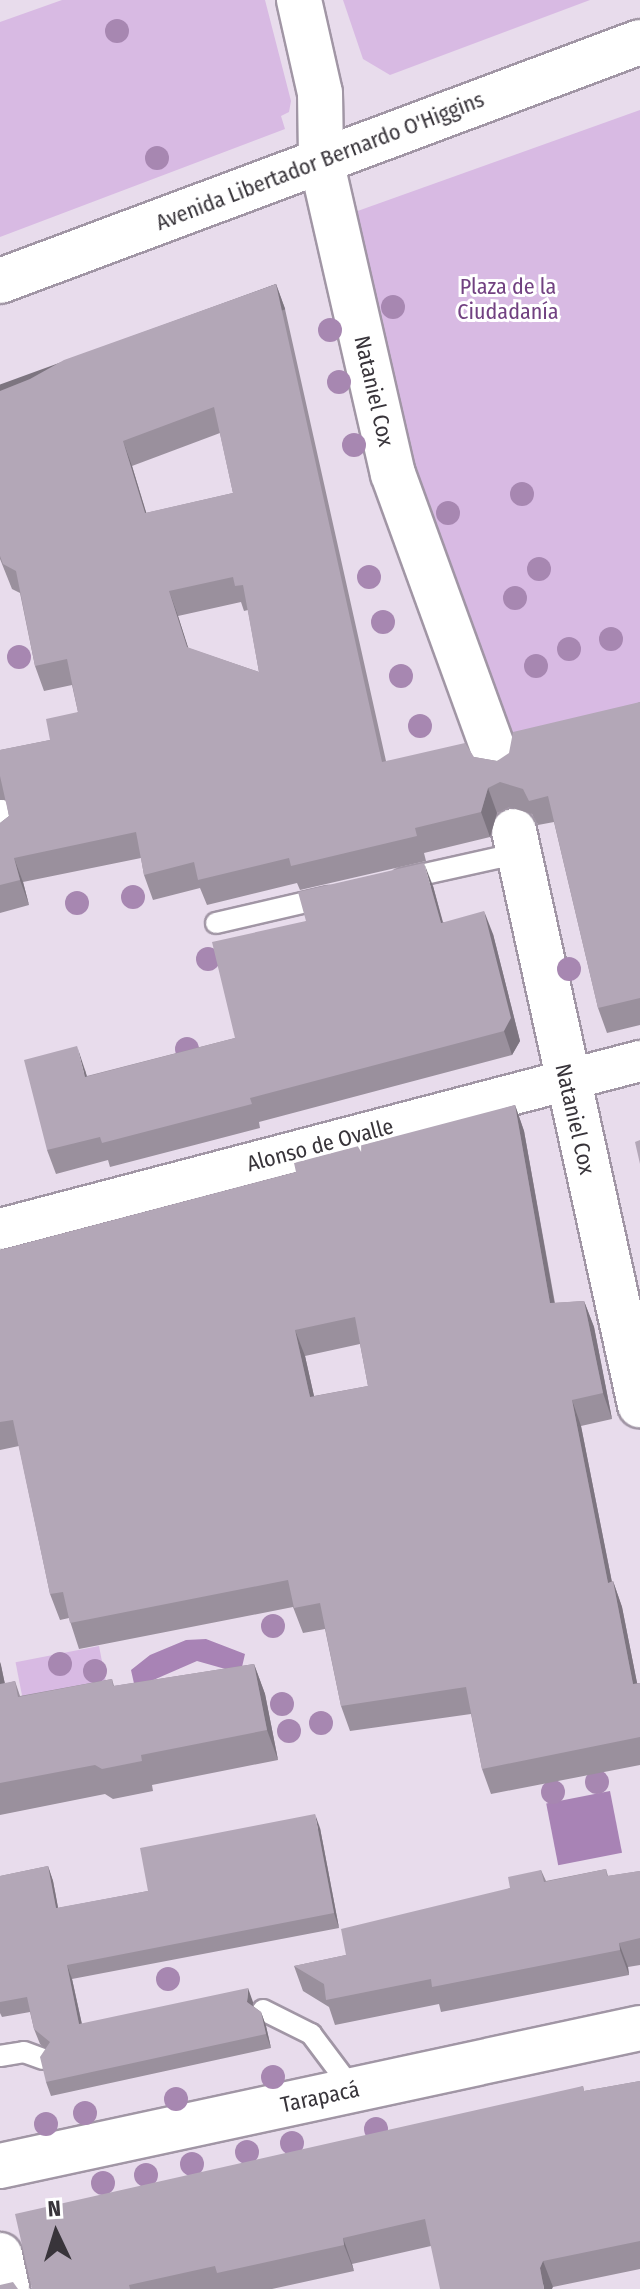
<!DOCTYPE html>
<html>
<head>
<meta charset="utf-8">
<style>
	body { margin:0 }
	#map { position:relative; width:640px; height:2289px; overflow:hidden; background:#e8dcec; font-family:"Fira Sans Condensed",sans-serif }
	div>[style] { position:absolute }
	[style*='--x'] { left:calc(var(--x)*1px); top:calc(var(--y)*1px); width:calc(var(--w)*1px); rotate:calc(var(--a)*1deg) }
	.green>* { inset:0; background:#d8bae3; transform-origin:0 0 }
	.water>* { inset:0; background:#a883b5; transform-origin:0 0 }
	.roads { filter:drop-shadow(2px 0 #a196a5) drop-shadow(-2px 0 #a196a5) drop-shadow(0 2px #a196a5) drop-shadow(0 -2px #a196a5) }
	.lane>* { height:20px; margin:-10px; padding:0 10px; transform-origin:10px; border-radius:10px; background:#fff }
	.street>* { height:40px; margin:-20px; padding:0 20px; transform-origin:20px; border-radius:20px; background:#fff }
	.secondary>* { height:44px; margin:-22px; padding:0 22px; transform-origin:22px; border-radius:22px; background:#fff }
	.primary>* { height:44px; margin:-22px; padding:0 22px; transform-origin:22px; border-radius:22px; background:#fff }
	.trees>* { width:24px; height:24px; margin:-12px; border-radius:50%; background:#a787b1 }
	.wall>* { inset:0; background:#9a909d }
	.shaded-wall>* { inset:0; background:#7d7580; transform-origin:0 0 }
	.building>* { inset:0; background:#b3a7b7 }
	span { translate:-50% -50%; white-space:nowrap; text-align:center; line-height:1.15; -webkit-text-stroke:6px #fff; paint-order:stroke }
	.street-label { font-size:22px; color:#38343a }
	.park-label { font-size:22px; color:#714181 }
	.north { position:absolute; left:16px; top:2193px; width:80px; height:80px; -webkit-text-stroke:6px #fff; paint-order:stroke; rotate:356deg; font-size:22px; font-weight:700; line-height:32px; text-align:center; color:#38343a }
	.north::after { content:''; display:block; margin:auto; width:28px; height:36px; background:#38343a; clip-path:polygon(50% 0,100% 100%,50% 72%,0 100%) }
</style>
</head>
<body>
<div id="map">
	<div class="green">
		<i style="clip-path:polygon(62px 0,265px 0,291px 101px,289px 112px,281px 116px,285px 129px,0 237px,0 22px)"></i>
		<i style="clip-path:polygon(343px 0,590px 0,390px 75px,363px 59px)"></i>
		<i style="clip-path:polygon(640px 110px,640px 729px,519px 757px,418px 491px,352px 213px)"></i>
		<i style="left:99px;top:1646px;width:65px;height:85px;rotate:79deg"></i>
	</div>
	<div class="water">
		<i style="clip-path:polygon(206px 1639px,245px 1654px,242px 1667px,236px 1672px,197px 1661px,135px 1688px,131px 1670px,150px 1655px,186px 1640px)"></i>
		<i style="left:610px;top:1791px;width:63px;height:65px;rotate:79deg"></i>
	</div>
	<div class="roads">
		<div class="lane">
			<i style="--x:0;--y:809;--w:28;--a:77"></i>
			<i style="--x:402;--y:879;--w:120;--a:-12.5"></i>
			<i style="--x:216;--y:923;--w:115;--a:-13.1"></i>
			<i style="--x:263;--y:2010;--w:54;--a:26.6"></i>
			<i style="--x:311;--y:2034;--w:70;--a:53.1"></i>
			<i style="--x:0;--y:2056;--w:24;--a:-9"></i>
			<i style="--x:24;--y:2052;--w:20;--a:20"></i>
		</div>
		<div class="street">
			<i style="--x:0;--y:1229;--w:662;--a:-14.71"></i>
		</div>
		<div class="secondary">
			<i style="--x:0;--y:2255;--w:35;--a:78"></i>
		</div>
		<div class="primary">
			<i style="--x:299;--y:0;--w:95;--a:77.3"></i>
			<i style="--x:320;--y:93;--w:67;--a:89.1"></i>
			<i style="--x:321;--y:160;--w:322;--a:77.1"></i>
			<i style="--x:393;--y:474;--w:307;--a:70"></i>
			<i style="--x:0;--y:281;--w:683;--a:-20.48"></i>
			<i style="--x:514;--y:831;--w:588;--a:77.62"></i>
			<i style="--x:0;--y:2166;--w:655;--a:-12.17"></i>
		</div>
	</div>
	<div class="trees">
		<i style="left:117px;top:31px"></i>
		<i style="left:157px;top:158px"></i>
		<i style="left:393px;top:307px"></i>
		<i style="left:330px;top:330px"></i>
		<i style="left:339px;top:382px"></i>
		<i style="left:354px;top:445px"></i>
		<i style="left:522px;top:494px"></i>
		<i style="left:448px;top:513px"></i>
		<i style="left:539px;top:569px"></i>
		<i style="left:369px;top:577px"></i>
		<i style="left:515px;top:598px"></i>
		<i style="left:383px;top:622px"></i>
		<i style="left:611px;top:639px"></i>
		<i style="left:569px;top:649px"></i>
		<i style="left:19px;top:657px"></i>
		<i style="left:536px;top:666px"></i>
		<i style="left:401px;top:676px"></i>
		<i style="left:420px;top:726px"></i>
		<i style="left:133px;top:897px"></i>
		<i style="left:77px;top:903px"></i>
		<i style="left:208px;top:959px"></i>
		<i style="left:569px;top:969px"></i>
		<i style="left:187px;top:1049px"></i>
		<i style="left:273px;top:1626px"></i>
		<i style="left:60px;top:1664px"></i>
		<i style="left:95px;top:1671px"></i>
		<i style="left:282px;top:1704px"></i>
		<i style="left:321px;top:1723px"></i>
		<i style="left:289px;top:1731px"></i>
		<i style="left:597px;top:1782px"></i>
		<i style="left:553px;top:1792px"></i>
		<i style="left:168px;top:1979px"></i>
		<i style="left:273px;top:2077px"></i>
		<i style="left:176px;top:2099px"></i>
		<i style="left:85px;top:2113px"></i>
		<i style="left:46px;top:2124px"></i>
		<i style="left:376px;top:2129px"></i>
		<i style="left:292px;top:2143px"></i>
		<i style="left:247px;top:2152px"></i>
		<i style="left:192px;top:2164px"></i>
		<i style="left:146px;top:2175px"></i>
		<i style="left:103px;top:2183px"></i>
	</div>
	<div class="wall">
		<i style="clip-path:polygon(evenodd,276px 284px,285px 309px,386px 761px,474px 757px,497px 761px,640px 702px,640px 1025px,607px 1033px,598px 1008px,554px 822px,538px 825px,532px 814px,509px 807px,497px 813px,490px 837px,424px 853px,426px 861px,300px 890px,297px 883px,207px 905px,200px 888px,153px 900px,144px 875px,141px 858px,23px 882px,29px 905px,0 913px,0 823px,9px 816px,6px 800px,0 800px,0 750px,50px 740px,78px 712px,72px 685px,44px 691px,35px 666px,20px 593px,12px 589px,0 559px,0 391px,276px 284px,220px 433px,233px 493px,146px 513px,132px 466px,220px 433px,276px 284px,241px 602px,244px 611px,248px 610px,259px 672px,188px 648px,178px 616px,241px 602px)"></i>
		<i style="clip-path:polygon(433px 886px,443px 922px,493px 934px,520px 1041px,512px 1055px,259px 1122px,260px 1128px,110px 1167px,108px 1160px,56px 1174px,47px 1150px,85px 1070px,87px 1076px,235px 1038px,306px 921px)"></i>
		<i style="clip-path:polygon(evenodd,515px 1105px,524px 1131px,555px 1303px,584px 1301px,594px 1327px,612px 1419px,581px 1426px,612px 1582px,613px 1581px,622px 1607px,637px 1683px,640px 1683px,640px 1765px,491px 1794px,482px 1769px,471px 1714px,350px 1731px,341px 1706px,325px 1629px,303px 1633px,293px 1607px,79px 1649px,69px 1618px,60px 1620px,50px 1594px,19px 1446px,0 1450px,0 1250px,296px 1172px,515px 1105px,360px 1344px,368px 1386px,314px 1396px,305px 1356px,360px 1344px)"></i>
		<i style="clip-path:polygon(0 1662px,5px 1684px,15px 1681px,20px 1696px,112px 1679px,114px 1686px,254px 1664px,265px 1694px,278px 1760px,152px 1785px,153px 1791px,113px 1799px,105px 1794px,0 1815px)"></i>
		<i style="clip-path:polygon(320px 1828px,339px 1928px,72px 1979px,82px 2024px,253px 2002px,253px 2006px,261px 2012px,266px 2026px,271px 2048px,51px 2096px,46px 2082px,46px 2049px,40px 2044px,34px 2029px,30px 2012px,2px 2017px,0 2013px,0 1876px,48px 1866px,53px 1881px,58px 1908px,148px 1891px)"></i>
		<i style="clip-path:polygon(606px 1869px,608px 1876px,640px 1871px,640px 1965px,628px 1967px,629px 1975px,441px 2012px,439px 2004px,335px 2025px,329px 2007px,303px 1991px,294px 1966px,346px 1955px,510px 1888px,541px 1870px,546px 1881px)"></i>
		<i style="clip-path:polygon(640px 2081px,640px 2269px,553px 2287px,431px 2246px,352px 2264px,354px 2271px,272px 2289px,32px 2289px,583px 2086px,584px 2091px)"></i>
	</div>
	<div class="shaded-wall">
		<i style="left:276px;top:284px;width:27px;height:490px;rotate:70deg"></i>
		<i style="clip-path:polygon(123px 441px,132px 466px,154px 538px,145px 513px)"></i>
		<i style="clip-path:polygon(169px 591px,178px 616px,196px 672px,187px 647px)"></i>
		<i style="clip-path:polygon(488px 788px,497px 813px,490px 837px,481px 812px)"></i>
		<i style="clip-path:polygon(14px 858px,23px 882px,29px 905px,20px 880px)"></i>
		<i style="clip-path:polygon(424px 863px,433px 886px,449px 946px,441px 923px)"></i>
		<i style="clip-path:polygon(484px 911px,493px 934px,520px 1041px,512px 1055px,504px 1031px)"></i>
		<i style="clip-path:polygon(77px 1046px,85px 1070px,93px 1100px,85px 1077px)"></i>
		<i style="clip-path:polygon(515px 1105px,524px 1131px,559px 1329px,550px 1303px)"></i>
		<i style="clip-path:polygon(584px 1301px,594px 1327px,612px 1419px,603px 1393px)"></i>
		<i style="clip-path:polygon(295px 1330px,305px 1356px,320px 1423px,310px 1397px)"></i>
		<i style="clip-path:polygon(572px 1400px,581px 1426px,617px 1608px,608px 1583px)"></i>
		<i style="clip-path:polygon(613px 1581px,622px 1607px,640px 1698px,633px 1684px)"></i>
		<i style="clip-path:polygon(0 1662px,1px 1665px,11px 1714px,0 1685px)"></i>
		<i style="clip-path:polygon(254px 1664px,265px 1694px,278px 1760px,267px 1730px)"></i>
		<i style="clip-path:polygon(315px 1814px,320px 1828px,339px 1928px,334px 1913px)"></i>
		<i style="clip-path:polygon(48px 1866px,53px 1881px,61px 1923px,56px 1908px)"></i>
		<i style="clip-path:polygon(619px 1943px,628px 1967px,629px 1975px,620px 1950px)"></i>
		<i style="clip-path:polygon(67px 1965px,72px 1979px,85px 2039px,79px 2024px)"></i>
		<i style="clip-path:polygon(248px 1988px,253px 2002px,252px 2016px,247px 2002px)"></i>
		<i style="clip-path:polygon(261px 2012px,266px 2026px,271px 2048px,266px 2034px)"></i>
		<i style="clip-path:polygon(343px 2238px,352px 2264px,354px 2271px,344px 2245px)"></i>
		<i style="clip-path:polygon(543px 2261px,553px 2287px,552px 2289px,544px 2289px,540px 2268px)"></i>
	</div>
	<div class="building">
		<i style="clip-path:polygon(evenodd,276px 284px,382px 762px,465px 743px,474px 757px,497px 761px,509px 753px,513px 732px,640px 702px,640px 998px,598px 1008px,548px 796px,529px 801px,523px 789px,500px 782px,488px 788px,481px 812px,415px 828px,417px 836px,291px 866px,289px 858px,198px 880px,194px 862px,144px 875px,136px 832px,14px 858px,20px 880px,0 885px,0 823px,9px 816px,0 776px,0 750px,50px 740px,46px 719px,78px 712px,67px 659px,35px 666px,16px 571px,3px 564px,0 556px,0 391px,30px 379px,64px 360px,276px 284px,214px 407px,233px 493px,145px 513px,123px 441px,214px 407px,276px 284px,233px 577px,235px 586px,243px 585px,259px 672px,187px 647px,169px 591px,233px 577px)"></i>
		<i style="clip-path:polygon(424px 863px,441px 923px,484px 911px,511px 1018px,504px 1031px,250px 1098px,252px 1104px,102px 1143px,100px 1137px,47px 1150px,24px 1060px,77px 1046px,85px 1077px,235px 1038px,212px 942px,306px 921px,298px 892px)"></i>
		<i style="clip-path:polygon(evenodd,515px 1105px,550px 1303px,584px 1301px,603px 1393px,572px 1400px,608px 1583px,613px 1581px,633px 1684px,640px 1683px,640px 1737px,482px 1769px,466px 1687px,341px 1706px,320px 1603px,294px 1608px,288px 1580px,70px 1623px,63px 1592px,50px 1594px,13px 1420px,0 1422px,0 1250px,296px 1172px,294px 1163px,515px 1105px,355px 1317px,368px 1386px,310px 1397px,295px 1330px,355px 1317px)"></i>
		<i style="clip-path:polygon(640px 1140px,640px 1164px,635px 1142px)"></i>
		<i style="clip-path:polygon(254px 1664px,267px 1730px,141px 1755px,142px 1761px,102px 1769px,95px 1765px,0 1783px,0 1684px,15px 1681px,18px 1697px,112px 1679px,113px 1686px)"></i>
		<i style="clip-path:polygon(315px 1814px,334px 1913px,67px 1965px,79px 2024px,248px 1988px,247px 2002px,261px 2012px,266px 2034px,46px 2082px,40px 2057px,50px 2042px,34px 2029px,27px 1997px,0 2002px,0 1876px,48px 1866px,56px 1908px,148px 1891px,140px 1848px)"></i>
		<i style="clip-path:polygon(606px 1869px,607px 1876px,640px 1871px,640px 1938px,619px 1943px,620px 1950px,432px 1987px,431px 1979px,326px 2000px,324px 1984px,294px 1966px,346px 1955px,341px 1929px,510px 1888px,508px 1877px,541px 1870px,544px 1882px)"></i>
		<i style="clip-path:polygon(640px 2081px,640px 2241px,543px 2261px,540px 2268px,544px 2289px,440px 2289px,425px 2219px,343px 2238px,344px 2245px,217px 2273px,215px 2266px,129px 2285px,130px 2289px,32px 2289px,15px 2214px,583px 2086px,584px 2091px)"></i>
		<i style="clip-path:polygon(13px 2282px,18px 2289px,0 2289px,0 2285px)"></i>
	</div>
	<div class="street-label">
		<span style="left:320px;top:161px;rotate:-21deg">Avenida Libertador Bernardo O'Higgins</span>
		<span style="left:374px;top:391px;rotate:77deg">Nataniel Cox</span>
		<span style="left:575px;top:1119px;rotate:77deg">Nataniel Cox</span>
		<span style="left:320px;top:1145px;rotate:-15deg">Alonso de Ovalle</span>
		<span style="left:320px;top:2097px;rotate:-12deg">Tarapacá</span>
	</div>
	<div class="park-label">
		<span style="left:508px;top:299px">Plaza de la<br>Ciudadanía</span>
	</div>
	<div class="north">N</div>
</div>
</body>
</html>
